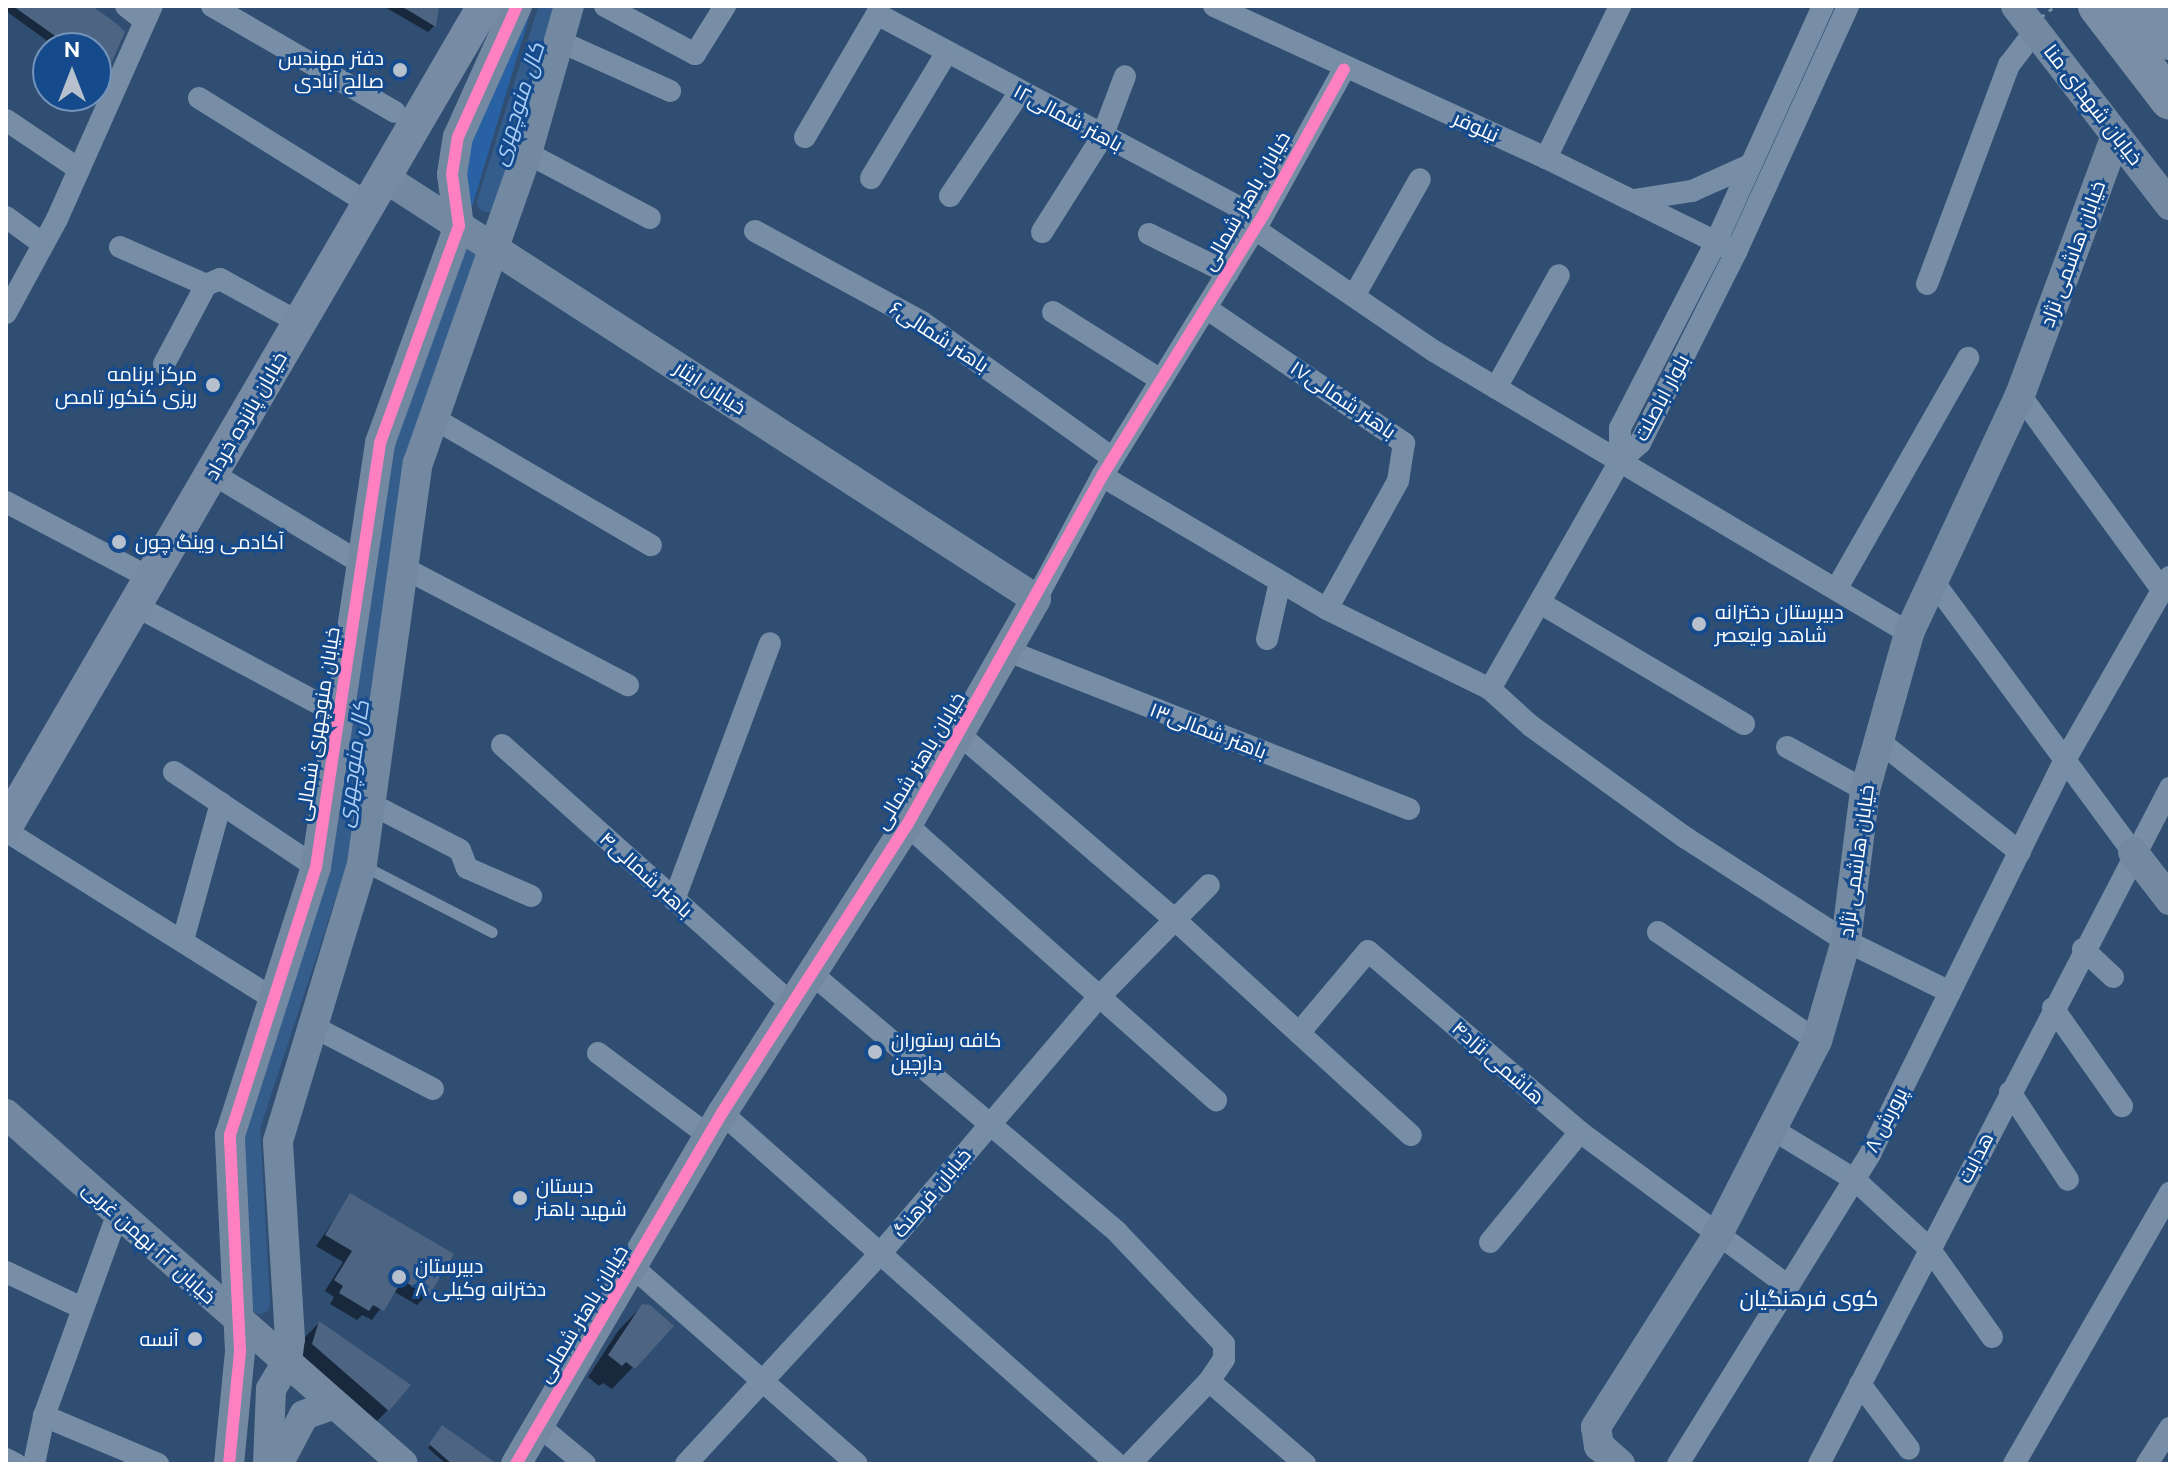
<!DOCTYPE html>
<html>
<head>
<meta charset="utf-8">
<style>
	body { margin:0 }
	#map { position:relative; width:2176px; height:1470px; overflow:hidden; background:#304e72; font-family:"DM Sans",Cairo,sans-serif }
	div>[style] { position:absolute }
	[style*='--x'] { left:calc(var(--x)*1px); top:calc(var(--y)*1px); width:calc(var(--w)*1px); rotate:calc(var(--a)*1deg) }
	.green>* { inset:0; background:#2862a4 }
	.shadow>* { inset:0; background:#0007 }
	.canal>* { height:20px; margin:-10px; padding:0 10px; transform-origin:10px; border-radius:10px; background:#355d8c }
	.building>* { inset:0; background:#4d6582 }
	.lane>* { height:11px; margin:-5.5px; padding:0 5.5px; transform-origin:5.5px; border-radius:5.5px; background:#778ea6 }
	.street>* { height:22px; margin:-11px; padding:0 11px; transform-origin:11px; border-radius:11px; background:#778ea6 }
	.secondary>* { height:30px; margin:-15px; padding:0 15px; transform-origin:15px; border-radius:15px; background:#7389a2 }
	.primary>* { height:34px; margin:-17px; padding:0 17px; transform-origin:17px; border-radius:17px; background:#778ba5 }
	.highway>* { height:40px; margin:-20px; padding:0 20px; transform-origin:20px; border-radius:20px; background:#7a8ea5 }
	.path-bridge>* { height:3px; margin-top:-1.5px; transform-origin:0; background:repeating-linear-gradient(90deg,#778ea6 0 4px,transparent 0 10px) }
	.cycleway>* { height:12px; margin:-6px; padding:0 6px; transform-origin:6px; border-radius:6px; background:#ff80c0 }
	.dots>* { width:22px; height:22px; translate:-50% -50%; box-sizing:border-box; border:4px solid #154b8d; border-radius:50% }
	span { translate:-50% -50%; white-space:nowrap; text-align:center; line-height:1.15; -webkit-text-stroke:6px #154b8d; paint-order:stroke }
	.poi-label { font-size:20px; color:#fff }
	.right { translate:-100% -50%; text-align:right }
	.left { translate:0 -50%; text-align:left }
	.street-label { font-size:20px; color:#fff }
	.water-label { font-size:22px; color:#abcff7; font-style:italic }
	.neighbourhood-label { font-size:22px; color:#fff }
	.frame { position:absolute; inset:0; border:8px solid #fff; pointer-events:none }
	.north { position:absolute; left:32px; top:32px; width:80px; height:80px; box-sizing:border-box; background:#154b8d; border:2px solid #7393bb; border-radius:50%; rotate:0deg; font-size:22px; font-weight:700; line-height:32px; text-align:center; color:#fff }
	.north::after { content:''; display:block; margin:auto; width:28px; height:36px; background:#b7c1ce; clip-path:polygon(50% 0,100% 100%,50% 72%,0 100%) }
</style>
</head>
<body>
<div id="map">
	<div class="green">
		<i style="clip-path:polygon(530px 14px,472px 207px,460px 200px,459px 170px)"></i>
	</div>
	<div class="shadow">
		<i style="clip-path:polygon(6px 6px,89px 6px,102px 78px,96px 84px,96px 48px,57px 48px,6px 11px)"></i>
		<i style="clip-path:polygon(383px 6px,436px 6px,434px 26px,428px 32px)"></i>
		<i style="clip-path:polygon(351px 1195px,428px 1294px,417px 1305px,393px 1291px,372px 1320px,362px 1315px,357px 1320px,330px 1304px,334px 1297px,325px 1291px,343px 1262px,316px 1246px)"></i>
		<i style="clip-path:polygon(640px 1308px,633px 1367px,612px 1389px,603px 1383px,599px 1386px,588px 1377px,618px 1331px)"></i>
		<i style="clip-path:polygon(319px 1323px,388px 1410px,370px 1428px,295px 1363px,301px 1341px)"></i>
		<i style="clip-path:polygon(440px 1430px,484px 1464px,446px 1464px,428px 1448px)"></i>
	</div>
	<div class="canal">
		<i style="--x:487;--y:202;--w:206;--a:-72.4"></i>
		<i style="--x:260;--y:1304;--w:177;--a:-93.2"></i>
		<i style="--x:250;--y:1127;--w:298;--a:-71.8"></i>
		<i style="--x:343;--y:844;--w:360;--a:-82.3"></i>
		<i style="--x:391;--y:487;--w:242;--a:-71.2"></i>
	</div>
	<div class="building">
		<i style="clip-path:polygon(13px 6px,92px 6px,117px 24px,125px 32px,104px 79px,96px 73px,96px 48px,72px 48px)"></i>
		<i style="clip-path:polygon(401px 6px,439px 6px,436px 27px)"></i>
		<i style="clip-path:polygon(350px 1193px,454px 1254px,429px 1296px,402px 1280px,384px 1311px,373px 1305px,369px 1311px,339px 1293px,343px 1286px,334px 1280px,352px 1251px,325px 1235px)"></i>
		<i style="clip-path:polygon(642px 1304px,650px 1305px,674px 1326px,635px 1369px,626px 1362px,622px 1366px,608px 1355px)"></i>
		<i style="clip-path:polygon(319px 1321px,411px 1385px,389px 1411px,312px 1344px)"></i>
		<i style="clip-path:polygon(442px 1425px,497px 1464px,452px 1464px,429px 1444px)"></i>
	</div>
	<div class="lane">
		<i style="--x:362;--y:865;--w:146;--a:27.3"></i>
	</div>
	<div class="street">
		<i style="--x:126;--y:6;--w:24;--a:38"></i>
		<i style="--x:212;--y:6;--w:211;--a:30.1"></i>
		<i style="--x:605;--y:6;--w:102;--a:28.1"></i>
		<i style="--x:695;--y:54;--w:57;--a:-58"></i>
		<i style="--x:1214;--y:6;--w:365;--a:24.6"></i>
		<i style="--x:1546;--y:158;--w:212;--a:26.3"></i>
		<i style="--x:559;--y:41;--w:122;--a:24.2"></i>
		<i style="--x:199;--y:98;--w:200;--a:31.9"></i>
		<i style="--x:6;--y:120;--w:88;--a:33.9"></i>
		<i style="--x:805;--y:137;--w:143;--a:-59.7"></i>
		<i style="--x:877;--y:14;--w:435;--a:28.1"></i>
		<i style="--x:527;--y:153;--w:139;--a:27.9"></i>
		<i style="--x:1546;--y:158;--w:169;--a:-64"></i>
		<i style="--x:871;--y:178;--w:147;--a:-58.9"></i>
		<i style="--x:950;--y:196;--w:125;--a:-56.1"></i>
		<i style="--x:1634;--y:200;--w:59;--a:-8.8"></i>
		<i style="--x:1692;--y:191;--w:64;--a:-24.1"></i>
		<i style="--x:6;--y:217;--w:46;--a:36.1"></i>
		<i style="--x:1255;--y:229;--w:217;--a:34.3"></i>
		<i style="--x:1434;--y:351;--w:552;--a:30.7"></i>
		<i style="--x:755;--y:231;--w:190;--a:28.6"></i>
		<i style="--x:922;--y:322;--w:234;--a:35.5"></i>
		<i style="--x:1042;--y:232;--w:112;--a:-57.7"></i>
		<i style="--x:1102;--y:137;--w:65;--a:-69.3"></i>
		<i style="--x:1149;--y:234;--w:88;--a:26.3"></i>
		<i style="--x:120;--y:247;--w:94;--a:23.8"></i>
		<i style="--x:1927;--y:284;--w:234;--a:-69.5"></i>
		<i style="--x:2009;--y:65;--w:43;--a:-52.6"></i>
		<i style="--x:206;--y:285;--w:15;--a:-23"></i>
		<i style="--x:220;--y:279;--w:91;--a:28.8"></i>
		<i style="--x:1354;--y:296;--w:134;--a:-60.6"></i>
		<i style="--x:1206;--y:308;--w:240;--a:34.3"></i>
		<i style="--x:1404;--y:443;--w:38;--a:99"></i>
		<i style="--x:1398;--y:481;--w:146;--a:119"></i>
		<i style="--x:1053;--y:312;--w:128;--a:32.2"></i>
		<i style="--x:6;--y:313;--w:107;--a:-61.5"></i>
		<i style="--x:57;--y:219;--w:233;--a:-66"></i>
		<i style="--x:164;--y:364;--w:89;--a:-62"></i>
		<i style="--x:1496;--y:388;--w:129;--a:-60.9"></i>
		<i style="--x:2020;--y:395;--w:241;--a:53.9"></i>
		<i style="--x:435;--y:419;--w:250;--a:30.3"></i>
		<i style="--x:1620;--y:461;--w:33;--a:-90"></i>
		<i style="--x:1620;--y:428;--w:209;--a:-62.7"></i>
		<i style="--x:1716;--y:242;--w:259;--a:-65.6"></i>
		<i style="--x:213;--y:474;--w:173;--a:31"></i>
		<i style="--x:1102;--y:476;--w:261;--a:30.6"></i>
		<i style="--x:1327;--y:609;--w:182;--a:26.1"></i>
		<i style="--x:1490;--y:689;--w:55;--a:42.1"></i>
		<i style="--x:1531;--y:726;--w:191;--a:35.9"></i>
		<i style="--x:1686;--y:838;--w:190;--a:32.8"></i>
		<i style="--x:1846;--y:941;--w:116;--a:26.1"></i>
		<i style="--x:6;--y:502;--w:165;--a:27.8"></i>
		<i style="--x:402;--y:567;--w:255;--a:27.6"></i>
		<i style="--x:1933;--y:581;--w:337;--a:53.6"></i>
		<i style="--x:1837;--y:588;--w:265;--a:-60.3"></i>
		<i style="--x:1036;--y:599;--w:140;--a:-61.8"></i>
		<i style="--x:1102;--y:476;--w:302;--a:-58.3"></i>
		<i style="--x:1261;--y:219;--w:171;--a:-61"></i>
		<i style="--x:1542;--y:604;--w:235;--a:30.7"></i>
		<i style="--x:136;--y:606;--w:234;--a:28.1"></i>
		<i style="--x:1267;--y:639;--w:58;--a:-77.2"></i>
		<i style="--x:1008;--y:651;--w:431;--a:21.5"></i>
		<i style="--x:1490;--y:689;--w:262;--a:-60.3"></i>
		<i style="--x:1620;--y:461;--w:27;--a:-42"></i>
		<i style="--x:1640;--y:443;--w:214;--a:-63.3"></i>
		<i style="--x:1736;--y:252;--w:270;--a:-65.5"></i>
		<i style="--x:959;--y:734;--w:282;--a:40.7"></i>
		<i style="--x:1173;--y:918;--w:322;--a:42.4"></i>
		<i style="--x:1880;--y:742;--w:178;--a:38.2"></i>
		<i style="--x:502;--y:745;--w:387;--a:41.8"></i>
		<i style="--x:1787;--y:747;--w:89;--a:28.9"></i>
		<i style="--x:174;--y:772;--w:171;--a:33.8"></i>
		<i style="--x:371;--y:804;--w:100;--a:27.3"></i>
		<i style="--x:460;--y:850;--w:19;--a:69"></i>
		<i style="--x:467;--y:868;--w:70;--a:23.6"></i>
		<i style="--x:907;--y:825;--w:414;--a:41.7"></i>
		<i style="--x:6;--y:831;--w:314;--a:32.1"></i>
		<i style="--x:674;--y:900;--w:274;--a:-69.5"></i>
		<i style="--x:1658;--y:932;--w:193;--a:34.4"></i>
		<i style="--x:183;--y:940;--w:142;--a:-74.5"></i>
		<i style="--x:2083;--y:949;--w:41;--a:43"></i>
		<i style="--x:811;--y:973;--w:401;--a:40.2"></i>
		<i style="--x:1117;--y:1232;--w:155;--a:46.3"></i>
		<i style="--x:1224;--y:1344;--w:15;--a:90"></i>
		<i style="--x:1224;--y:1359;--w:27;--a:124"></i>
		<i style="--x:1209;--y:1381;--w:115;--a:133.6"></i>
		<i style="--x:2053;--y:1008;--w:120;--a:54.9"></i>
		<i style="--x:314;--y:1027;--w:134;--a:27.5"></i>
		<i style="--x:1299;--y:1033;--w:107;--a:-49.9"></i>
		<i style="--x:1368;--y:951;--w:279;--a:40.5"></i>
		<i style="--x:1580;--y:1132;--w:257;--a:36.5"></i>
		<i style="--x:598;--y:1053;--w:139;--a:36.8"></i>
		<i style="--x:2010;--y:1092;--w:105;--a:56.6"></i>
		<i style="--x:722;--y:1113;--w:528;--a:41.62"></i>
		<i style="--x:1772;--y:1129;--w:96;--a:31.4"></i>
		<i style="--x:1854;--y:1179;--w:102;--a:42.6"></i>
		<i style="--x:1929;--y:1248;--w:109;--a:54.7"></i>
		<i style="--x:1490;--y:1242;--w:142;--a:-50.7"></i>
		<i style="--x:635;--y:1269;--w:295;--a:41.3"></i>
		<i style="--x:6;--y:1272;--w:84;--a:25.3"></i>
		<i style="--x:1209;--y:1381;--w:127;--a:40.8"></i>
		<i style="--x:1860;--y:1384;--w:81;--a:53"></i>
		<i style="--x:44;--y:1416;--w:124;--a:22.8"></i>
		<i style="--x:538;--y:1425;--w:61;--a:39.7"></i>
		<i style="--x:6;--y:1459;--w:11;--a:27"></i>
		<i style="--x:34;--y:1464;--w:49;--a:-78.2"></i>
		<i style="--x:44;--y:1416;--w:214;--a:-70"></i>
		<i style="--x:686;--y:1464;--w:286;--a:-47.3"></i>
		<i style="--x:880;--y:1254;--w:336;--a:-49.6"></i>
		<i style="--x:1098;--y:998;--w:158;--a:-45.5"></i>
		<i style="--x:1678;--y:1464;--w:365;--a:-58.2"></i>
		<i style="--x:1870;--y:1154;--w:440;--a:-63.7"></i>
		<i style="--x:2065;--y:760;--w:211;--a:-60.2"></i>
		<i style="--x:1819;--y:1464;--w:762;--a:-62.56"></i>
		<i style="--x:2014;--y:1464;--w:313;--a:-60.1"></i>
		<i style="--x:2147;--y:1464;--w:43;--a:-57.4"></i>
	</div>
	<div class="secondary">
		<i style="--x:2016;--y:6;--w:252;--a:52.3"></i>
		<i style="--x:385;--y:178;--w:775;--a:32.89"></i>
		<i style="--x:1036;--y:599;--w:260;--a:119.7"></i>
		<i style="--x:907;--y:825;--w:342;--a:122.7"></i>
		<i style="--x:722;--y:1113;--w:407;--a:120.4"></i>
		<i style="--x:2133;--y:852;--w:61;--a:52.4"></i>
		<i style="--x:6;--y:1114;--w:529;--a:41.4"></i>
		<i style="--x:229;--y:1464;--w:114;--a:-84.4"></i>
		<i style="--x:240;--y:1351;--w:216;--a:-92.7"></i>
		<i style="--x:230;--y:1135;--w:281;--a:-72.2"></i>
		<i style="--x:316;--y:867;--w:429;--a:-81.4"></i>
		<i style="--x:380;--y:443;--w:231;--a:-70"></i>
		<i style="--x:459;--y:226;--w:52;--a:-97.7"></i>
		<i style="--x:452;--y:174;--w:37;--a:-81"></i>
		<i style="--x:458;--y:137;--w:144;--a:-65.8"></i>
		<i style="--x:268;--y:1464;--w:75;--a:-87.7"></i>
		<i style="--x:271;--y:1389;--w:31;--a:-59"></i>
		<i style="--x:287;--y:1362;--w:23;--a:-83"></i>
		<i style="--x:290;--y:1339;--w:198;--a:-93.5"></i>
		<i style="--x:278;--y:1141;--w:289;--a:-73.1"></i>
		<i style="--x:362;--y:864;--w:405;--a:-82.1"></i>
		<i style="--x:418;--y:463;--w:329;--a:-70.6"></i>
		<i style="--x:527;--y:153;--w:153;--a:-74.1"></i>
		<i style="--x:278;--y:1464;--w:55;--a:-62"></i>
		<i style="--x:304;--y:1415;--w:32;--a:-20"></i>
		<i style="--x:1620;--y:1464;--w:28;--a:-139"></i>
		<i style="--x:1599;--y:1446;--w:19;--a:-99"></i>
		<i style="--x:1596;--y:1427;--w:226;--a:-57.6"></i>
		<i style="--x:1717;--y:1236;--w:219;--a:-62.9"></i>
		<i style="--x:1817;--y:1041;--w:104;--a:-73.8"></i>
		<i style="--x:1846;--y:941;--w:152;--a:-82.8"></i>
		<i style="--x:1865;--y:790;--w:163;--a:-74.3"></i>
		<i style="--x:1909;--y:633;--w:263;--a:-65"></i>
		<i style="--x:2020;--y:395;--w:277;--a:-69.7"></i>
	</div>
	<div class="primary">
		<i style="--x:6;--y:826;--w:949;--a:-59.76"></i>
	</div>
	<div class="highway">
		<i style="--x:2098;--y:6;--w:118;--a:52.5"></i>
		<i style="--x:2144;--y:6;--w:43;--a:52.6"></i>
	</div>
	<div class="path-bridge">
		<i style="--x:2041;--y:17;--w:18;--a:-38"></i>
	</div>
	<div class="cycleway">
		<i style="--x:229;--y:1464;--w:114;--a:-84.4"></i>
		<i style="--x:240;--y:1351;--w:216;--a:-92.7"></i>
		<i style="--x:230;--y:1135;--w:281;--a:-72.2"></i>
		<i style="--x:316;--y:867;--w:429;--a:-81.4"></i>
		<i style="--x:380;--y:443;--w:231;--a:-70"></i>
		<i style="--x:459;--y:226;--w:52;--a:-97.7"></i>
		<i style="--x:452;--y:174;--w:37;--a:-81"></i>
		<i style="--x:458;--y:137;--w:144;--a:-65.8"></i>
		<i style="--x:516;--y:1464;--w:407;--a:-59.6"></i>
		<i style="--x:722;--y:1113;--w:342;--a:-57.3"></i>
		<i style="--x:907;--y:825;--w:400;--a:-60.8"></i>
		<i style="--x:1102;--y:476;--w:302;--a:-58.3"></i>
		<i style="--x:1261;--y:219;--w:171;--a:-61"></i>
	</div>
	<div class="dots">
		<i style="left:400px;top:70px;background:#b7c1ce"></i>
		<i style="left:213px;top:385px;background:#b7c1ce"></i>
		<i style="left:119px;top:542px;background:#b7c1ce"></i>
		<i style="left:1699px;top:624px;background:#b7c1ce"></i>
		<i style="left:875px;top:1052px;background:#b7c1ce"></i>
		<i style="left:520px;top:1198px;background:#b7c1ce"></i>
		<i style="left:399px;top:1277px;background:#b7c1ce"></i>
		<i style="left:195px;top:1339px;background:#b7c1ce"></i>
	</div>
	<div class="poi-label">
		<span class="right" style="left:384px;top:70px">دفتر مهندس<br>صالح آبادی</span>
		<span class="right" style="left:197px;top:386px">مرکز برنامه<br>ریزی کنکور تامص</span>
		<span class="left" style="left:135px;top:542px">آکادمی وینگ چون</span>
		<span class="left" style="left:1715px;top:624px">دبیرستان دخترانه<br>شاهد ولیعصر</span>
		<span class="left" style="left:891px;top:1052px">کافه رستوران<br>دارچین</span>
		<span class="left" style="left:536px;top:1198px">دبستان<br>شهید باهنر</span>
		<span class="left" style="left:415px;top:1278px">دبیرستان<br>دخترانه وکیلی ۸</span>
		<span class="right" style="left:179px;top:1339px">آنسه</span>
	</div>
	<div class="street-label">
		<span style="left:2093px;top:105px;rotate:52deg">خیابان شهدای منا</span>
		<span style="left:1068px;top:118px;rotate:28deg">باهنر شمالی۱۲</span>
		<span style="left:1476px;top:127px;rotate:24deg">نیلوفر</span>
		<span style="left:1246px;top:201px;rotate:-60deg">خیابان باهنر شمالی</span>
		<span style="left:2073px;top:254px;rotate:-70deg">خیابان هاشمی نژاد</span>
		<span style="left:939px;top:337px;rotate:33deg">باهنر شمالی۶</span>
		<span style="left:710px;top:388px;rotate:33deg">خیابان ایثار</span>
		<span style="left:1662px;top:398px;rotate:-62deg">بلوار اباصلت</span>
		<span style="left:1343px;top:400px;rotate:34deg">باهنر شمالی۱۷</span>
		<span style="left:246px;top:416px;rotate:-60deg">خیابان پانزده خرداد</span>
		<span style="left:318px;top:724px;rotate:-81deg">خیابان منوچهری شمالی</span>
		<span style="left:1208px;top:731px;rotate:21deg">باهنر شمالی۱۳</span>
		<span style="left:920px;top:761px;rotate:-59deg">خیابان باهنر شمالی</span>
		<span style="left:1857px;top:861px;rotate:-82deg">خیابان هاشمی نژاد</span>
		<span style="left:646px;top:875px;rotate:42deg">باهنر شمالی۴</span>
		<span style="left:1498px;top:1063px;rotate:41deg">هاشمی نژاد۴</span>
		<span style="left:1886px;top:1120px;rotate:-63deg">پرورش ۸</span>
		<span style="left:1976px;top:1158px;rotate:-63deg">هدایت</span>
		<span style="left:932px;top:1193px;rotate:-50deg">خیابان فرهنگ</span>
		<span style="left:149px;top:1243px;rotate:42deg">خیابان ۲۲ بهمن غربی</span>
		<span style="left:583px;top:1314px;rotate:-59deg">خیابان باهنر شمالی</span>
	</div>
	<div class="water-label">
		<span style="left:518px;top:104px;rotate:-72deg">کال منوچهری</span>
		<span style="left:353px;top:764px;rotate:-82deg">کال منوچهری</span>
	</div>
	<div class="neighbourhood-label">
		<span style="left:1809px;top:1299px">کوی فرهنگیان</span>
	</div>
	<div class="frame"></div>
	<div class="north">N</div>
</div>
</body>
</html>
